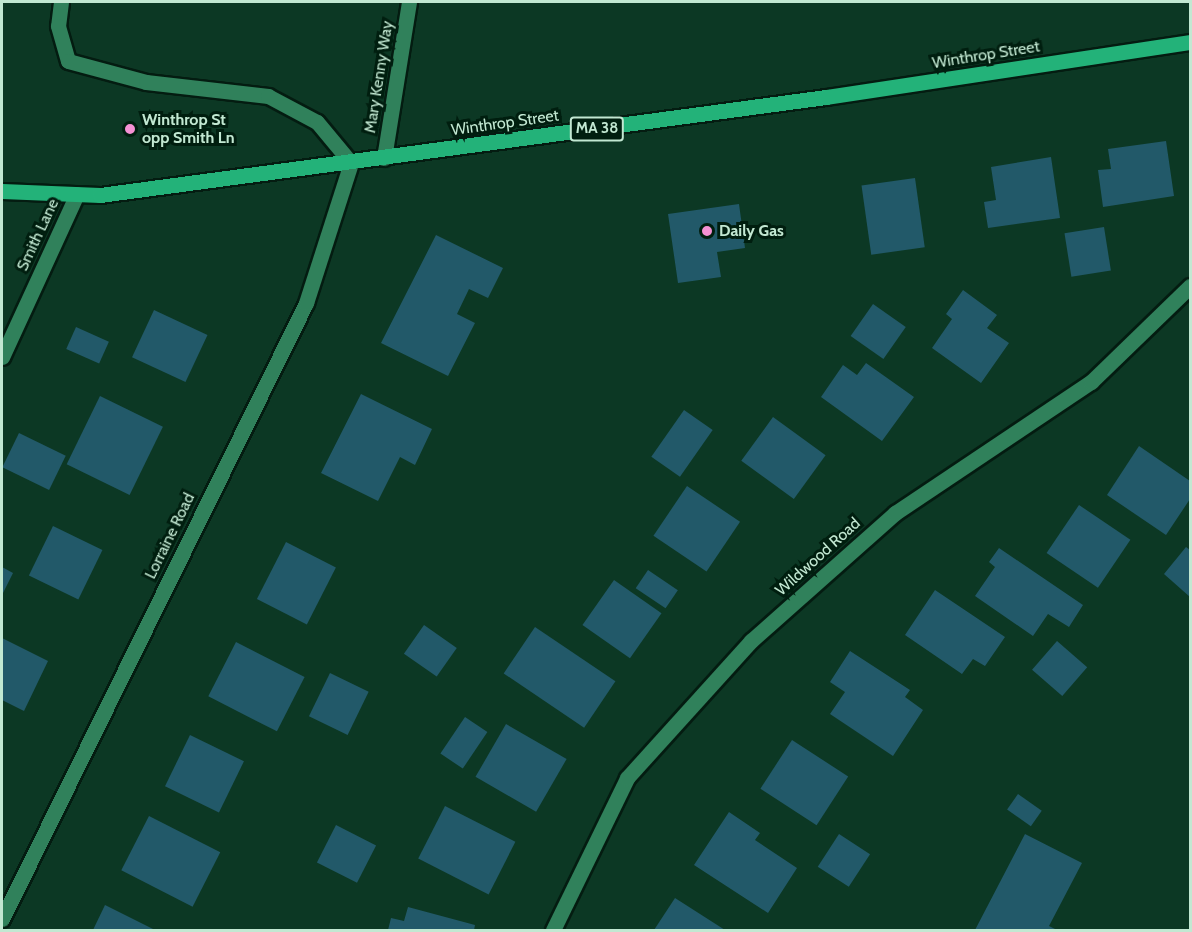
<!DOCTYPE html>
<html>
<head>
<meta charset="utf-8">
<style>
	body { margin:0 }
	#map { position:relative; width:1192px; height:932px; overflow:hidden; background:#0c3824; font-family:Cabin,sans-serif }
	div>[style] { position:absolute }
	[style*='--x'] { left:calc(var(--x)*1px); top:calc(var(--y)*1px); width:calc(var(--w)*1px); rotate:calc(var(--a)*1deg) }
	.building>* { inset:0; background:#225969; transform-origin:0 0 }
	.roads { filter:drop-shadow(2px 0 #041c11) drop-shadow(-2px 0 #041c11) drop-shadow(0 2px #041c11) drop-shadow(0 -2px #041c11) }
	.service>* { height:15px; margin:-7.5px; padding:0 7.5px; transform-origin:7.5px; border-radius:7.5px; background:#30815b }
	.minor>* { height:15px; margin:-7.5px; padding:0 7.5px; transform-origin:7.5px; border-radius:7.5px; background:#30815b }
	.primary>* { height:15px; margin:-7.5px; padding:0 7.5px; transform-origin:7.5px; border-radius:7.5px; background:#23b279 }
	.dots>* { width:16px; height:16px; translate:-50% -50%; box-sizing:border-box; border:3px solid #001e0f; border-radius:50% }
	span { translate:-50% -50%; white-space:nowrap; text-align:center; line-height:1.15; -webkit-text-stroke:6px #001e0f; paint-order:stroke }
	.shield-label span { padding:2px 4px; background:#001e0f; border:2px solid; border-radius:4px; -webkit-text-stroke-width:0 }
	.shield-label { font-size:15px; color:#c2e8d2; font-weight:700 }
	.street-label { font-size:16px; color:#c2e8d2 }
	.poi-label { font-size:16px; color:#c2e8d2; font-weight:700 }
	.left { translate:0 -50%; text-align:left }
	.frame { position:absolute; inset:0; border:3px solid #c2e8d2; pointer-events:none }
</style>
</head>
<body>
<div id="map">
	<div class="building">
		<i style="clip-path:polygon(1166px 141px,1174px 196px,1103px 207px,1098px 170px,1111px 169px,1108px 149px)"></i>
		<i style="clip-path:polygon(1051px 157px,1060px 218px,988px 228px,984px 202px,996px 200px,991px 167px)"></i>
		<i style="left:915px;top:178px;width:70px;height:54px;rotate:82deg"></i>
		<i style="clip-path:polygon(739px 204px,745px 248px,717px 252px,721px 277px,678px 283px,668px 214px)"></i>
		<i style="left:1104px;top:227px;width:44px;height:40px;rotate:81deg"></i>
		<i style="clip-path:polygon(436px 235px,503px 268px,488px 298px,469px 289px,457px 314px,475px 323px,448px 376px,381px 343px)"></i>
		<i style="clip-path:polygon(963px 290px,997px 315px,987px 328px,1009px 343px,981px 383px,932px 348px,952px 319px,946px 314px)"></i>
		<i style="left:873px;top:304px;width:40px;height:39px;rotate:35deg"></i>
		<i style="left:154px;top:310px;width:59px;height:52px;rotate:25deg"></i>
		<i style="left:76px;top:327px;width:36px;height:24px;rotate:24deg"></i>
		<i style="clip-path:polygon(866px 363px,914px 397px,882px 441px,821px 397px,843px 365px,857px 375px)"></i>
		<i style="clip-path:polygon(361px 394px,432px 429px,415px 465px,400px 457px,378px 501px,321px 473px)"></i>
		<i style="left:100px;top:396px;width:70px;height:76px;rotate:26deg"></i>
		<i style="left:684px;top:410px;width:35px;height:57px;rotate:35deg"></i>
		<i style="left:773px;top:417px;width:65px;height:54px;rotate:36deg"></i>
		<i style="left:19px;top:433px;width:52px;height:38px;rotate:26deg"></i>
		<i style="clip-path:polygon(1139px 446px,1190px 481px,1190px 499px,1166px 535px,1107px 495px)"></i>
		<i style="left:687px;top:486px;width:64px;height:60px;rotate:34deg"></i>
		<i style="left:1079px;top:505px;width:62px;height:58px;rotate:34deg"></i>
		<i style="left:53px;top:526px;width:55px;height:55px;rotate:26deg"></i>
		<i style="left:286px;top:542px;width:56px;height:64px;rotate:27deg"></i>
		<i style="clip-path:polygon(1186px 547px,1190px 550px,1190px 597px,1164px 574px)"></i>
		<i style="clip-path:polygon(999px 548px,1083px 605px,1069px 627px,1048px 614px,1033px 636px,975px 596px,995px 567px,989px 562px)"></i>
		<i style="clip-path:polygon(2px 567px,13px 573px,2px 595px)"></i>
		<i style="left:648px;top:570px;width:36px;height:22px;rotate:34deg"></i>
		<i style="left:614px;top:580px;width:58px;height:55px;rotate:35deg"></i>
		<i style="clip-path:polygon(935px 590px,1005px 637px,985px 666px,973px 659px,962px 674px,905px 635px)"></i>
		<i style="left:424px;top:625px;width:40px;height:35px;rotate:35deg"></i>
		<i style="left:535px;top:627px;width:97px;height:56px;rotate:34deg"></i>
		<i style="clip-path:polygon(2px 638px,48px 661px,24px 711px,2px 700px)"></i>
		<i style="left:1057px;top:641px;width:40px;height:38px;rotate:41deg"></i>
		<i style="left:236px;top:642px;width:77px;height:61px;rotate:27deg"></i>
		<i style="clip-path:polygon(850px 651px,910px 690px,905px 697px,923px 710px,893px 756px,830px 714px,845px 692px,830px 682px)"></i>
		<i style="left:330px;top:673px;width:43px;height:48px;rotate:26deg"></i>
		<i style="left:465px;top:717px;width:27px;height:44px;rotate:34deg"></i>
		<i style="left:506px;top:724px;width:70px;height:61px;rotate:30deg"></i>
		<i style="left:190px;top:735px;width:60px;height:57px;rotate:26deg"></i>
		<i style="left:792px;top:740px;width:67px;height:58px;rotate:33deg"></i>
		<i style="left:1018px;top:794px;width:29px;height:19px;rotate:35deg"></i>
		<i style="left:445px;top:806px;width:79px;height:59px;rotate:27deg"></i>
		<i style="clip-path:polygon(729px 812px,760px 833px,755px 840px,797px 868px,768px 913px,694px 865px)"></i>
		<i style="left:149px;top:816px;width:80px;height:61px;rotate:27deg"></i>
		<i style="left:336px;top:825px;width:45px;height:42px;rotate:27deg"></i>
		<i style="left:839px;top:834px;width:37px;height:39px;rotate:33deg"></i>
		<i style="clip-path:polygon(1025px 834px,1082px 863px,1049px 926px,1057px 930px,975px 930px)"></i>
		<i style="clip-path:polygon(675px 898px,725px 930px,654px 930px)"></i>
		<i style="clip-path:polygon(105px 905px,155px 930px,93px 930px)"></i>
		<i style="clip-path:polygon(408px 907px,475px 925px,474px 930px,388px 930px,391px 918px,404px 921px)"></i>
	</div>
	<div class="roads">
		<div class="service">
			<i style="--x:61;--y:2;--w:24;--a:97"></i>
			<i style="--x:58;--y:26;--w:36;--a:74"></i>
			<i style="--x:68;--y:61;--w:81;--a:15.1"></i>
			<i style="--x:146;--y:82;--w:123;--a:6.5"></i>
			<i style="--x:268;--y:96;--w:55;--a:28"></i>
			<i style="--x:317;--y:122;--w:53;--a:50.3"></i>
		</div>
		<div class="minor">
			<i style="--x:384;--y:158;--w:158;--a:-80.9"></i>
			<i style="--x:2;--y:357;--w:179;--a:-65.3"></i>
			<i style="--x:2;--y:919;--w:687;--a:-63.73"></i>
			<i style="--x:306;--y:303;--w:147;--a:-72.2"></i>
			<i style="--x:553;--y:930;--w:169;--a:-64"></i>
			<i style="--x:627;--y:778;--w:185;--a:-47.9"></i>
			<i style="--x:751;--y:641;--w:193;--a:-41.6"></i>
			<i style="--x:895;--y:513;--w:236;--a:-33.8"></i>
			<i style="--x:1091;--y:382;--w:138;--a:-44.1"></i>
		</div>
		<div class="primary">
			<i style="--x:2;--y:191;--w:98;--a:2.3"></i>
			<i style="--x:100;--y:195;--w:733;--a:-7.69"></i>
			<i style="--x:826;--y:97;--w:368;--a:-8.6"></i>
		</div>
	</div>
	<div class="dots">
		<i style="left:130px;top:129px;background:#f491d4"></i>
		<i style="left:707px;top:231px;background:#f491d4"></i>
	</div>
	<div class="shield-label">
		<span style="left:597px;top:129px">MA 38</span>
	</div>
	<div class="street-label">
		<span style="left:986px;top:55px;rotate:-9deg">Winthrop Street</span>
		<span style="left:379px;top:77px;rotate:-81deg">Mary Kenny Way</span>
		<span style="left:505px;top:123px;rotate:-8deg">Winthrop Street</span>
		<span style="left:38px;top:235px;rotate:-65deg">Smith Lane</span>
		<span style="left:170px;top:536px;rotate:-64deg">Lorraine Road</span>
		<span style="left:818px;top:557px;rotate:-42deg">Wildwood Road</span>
	</div>
	<div class="poi-label">
		<span class="left" style="left:142px;top:129px">Winthrop St<br>opp Smith Ln</span>
		<span class="left" style="left:719px;top:231px">Daily Gas</span>
	</div>
	<div class="frame"></div>
</div>
</body>
</html>
